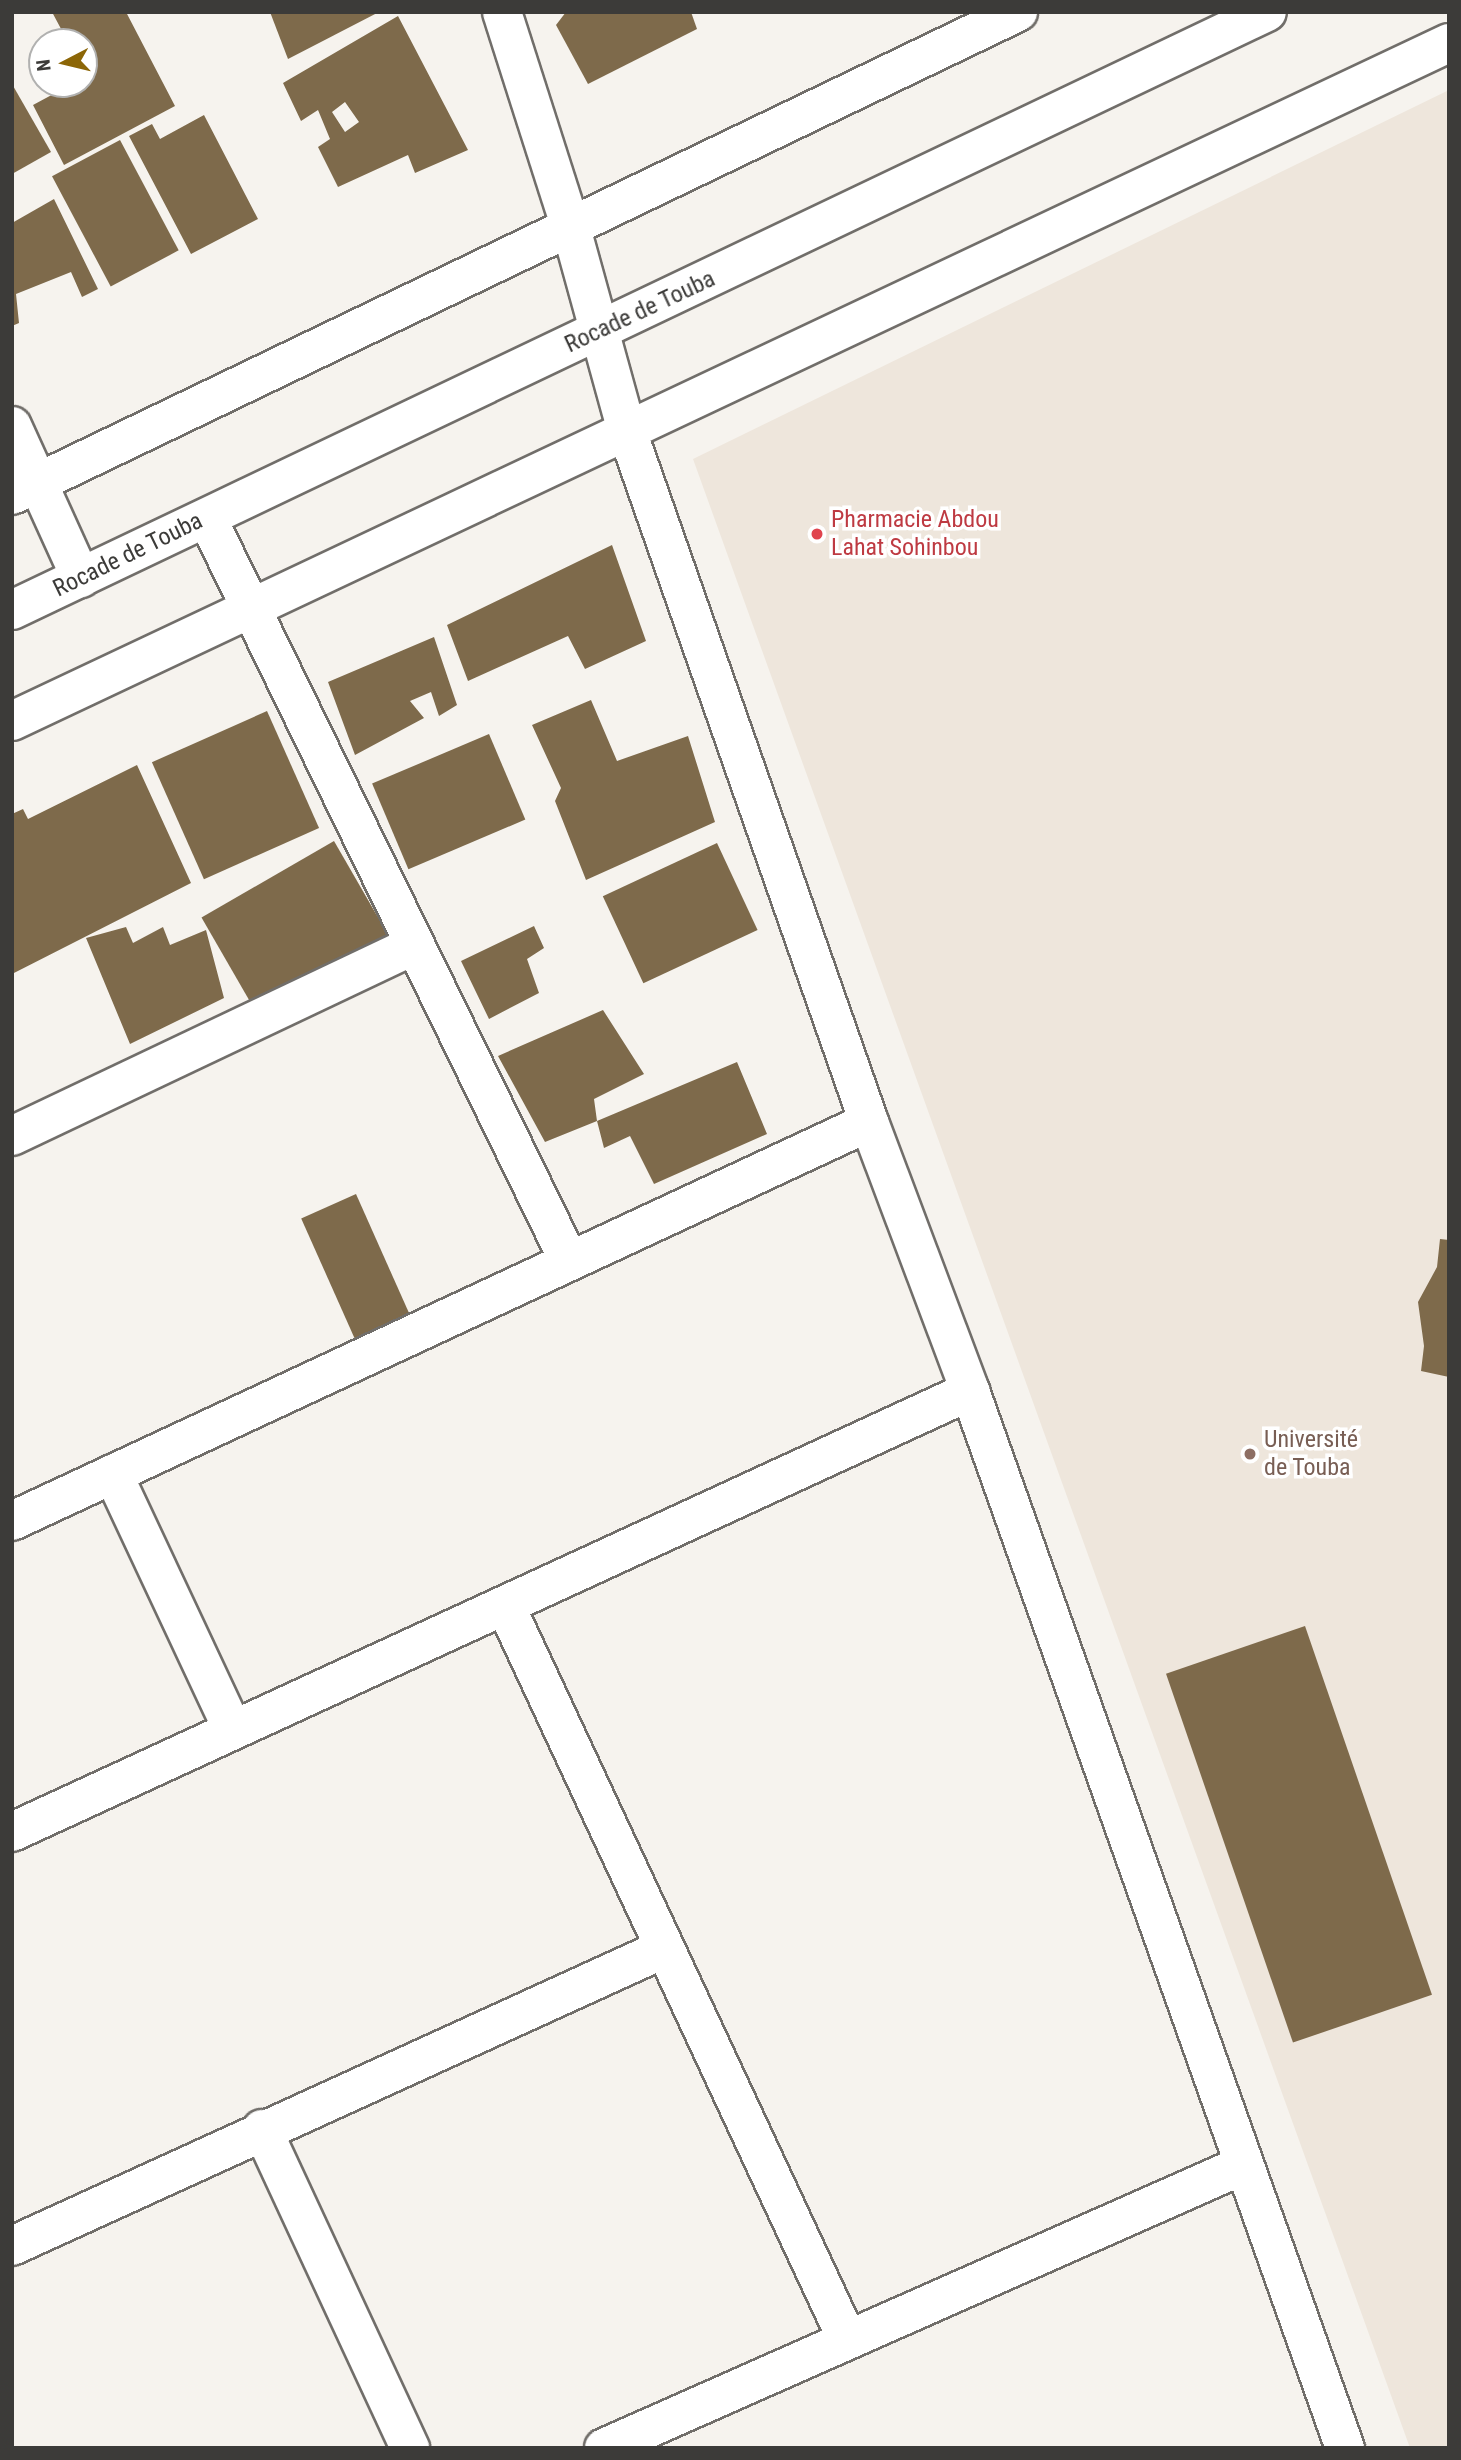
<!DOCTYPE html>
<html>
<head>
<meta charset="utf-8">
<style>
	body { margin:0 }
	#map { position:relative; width:1461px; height:2460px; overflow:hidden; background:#f6f3ee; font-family:"Roboto Condensed",sans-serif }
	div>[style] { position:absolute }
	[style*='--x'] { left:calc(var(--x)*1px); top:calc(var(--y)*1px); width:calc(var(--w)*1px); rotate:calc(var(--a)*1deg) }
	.built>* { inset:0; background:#eee6dc }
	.building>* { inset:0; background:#7e6a4b; transform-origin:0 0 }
	.roads { filter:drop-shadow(2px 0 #716e6a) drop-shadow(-2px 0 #716e6a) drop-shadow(0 2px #716e6a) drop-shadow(0 -2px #716e6a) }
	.street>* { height:38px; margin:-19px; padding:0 19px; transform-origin:19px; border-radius:19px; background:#fff }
	.primary>* { height:38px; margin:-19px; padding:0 19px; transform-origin:19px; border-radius:19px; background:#fff }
	.dots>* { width:19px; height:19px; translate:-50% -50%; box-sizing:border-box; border:4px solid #fff; border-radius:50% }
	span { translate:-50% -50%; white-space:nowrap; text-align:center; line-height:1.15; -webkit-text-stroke:7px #fff; paint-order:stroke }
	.street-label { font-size:24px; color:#3c3b39 }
	.health-label { font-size:24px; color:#be3a42 }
	.left { translate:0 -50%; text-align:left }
	.education-label { font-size:24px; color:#785e54 }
	.frame { position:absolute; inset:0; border:14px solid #3c3b39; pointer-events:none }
	.north { position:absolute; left:28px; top:28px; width:70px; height:70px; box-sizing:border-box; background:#fff; border:2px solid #b1b1b0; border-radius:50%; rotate:263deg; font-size:19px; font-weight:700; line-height:28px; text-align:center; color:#3c3b39 }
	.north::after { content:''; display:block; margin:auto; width:24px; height:32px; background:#8c6607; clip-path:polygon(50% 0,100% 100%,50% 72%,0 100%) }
</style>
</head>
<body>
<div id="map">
	<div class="built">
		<i style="clip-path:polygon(1449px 90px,1449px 2448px,1410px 2448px,693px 459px)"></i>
	</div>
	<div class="building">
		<i style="clip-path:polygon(52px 12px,126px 12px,175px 106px,64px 165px,33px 105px,72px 84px,84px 84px,84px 42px,68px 42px)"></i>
		<i style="clip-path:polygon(270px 12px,379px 12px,288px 59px)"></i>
		<i style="clip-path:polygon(566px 12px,691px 12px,697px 29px,588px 84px,556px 25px)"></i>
		<i style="clip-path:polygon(evenodd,398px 16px,468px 150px,415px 173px,408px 155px,338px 187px,318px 147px,330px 139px,318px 110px,301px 121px,283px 83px,398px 16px,345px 102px,359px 122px,345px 132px,332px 112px,345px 102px)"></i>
		<i style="clip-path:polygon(12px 84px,51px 152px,12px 174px)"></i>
		<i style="clip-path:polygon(204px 115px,258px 219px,191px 254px,129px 136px,152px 124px,160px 139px)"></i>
		<i style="left:120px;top:140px;width:125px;height:77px;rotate:62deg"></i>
		<i style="clip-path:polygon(54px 199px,98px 289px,82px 297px,71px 272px,16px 294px,19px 323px,12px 326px,12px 223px)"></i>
		<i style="clip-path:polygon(612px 545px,646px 641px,585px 669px,568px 636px,468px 681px,447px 625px)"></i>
		<i style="clip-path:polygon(434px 637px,457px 705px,439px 716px,431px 692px,410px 701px,424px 718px,355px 755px,328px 682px)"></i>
		<i style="clip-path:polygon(591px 700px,617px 761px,688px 736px,715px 822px,586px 880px,555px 801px,561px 788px,532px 725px)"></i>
		<i style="left:267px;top:711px;width:128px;height:126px;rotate:66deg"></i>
		<i style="left:489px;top:734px;width:93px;height:127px;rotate:67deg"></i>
		<i style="clip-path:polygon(137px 765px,191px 883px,12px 974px,12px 814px,23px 809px,28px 819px)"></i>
		<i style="left:334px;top:841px;width:111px;height:153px;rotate:60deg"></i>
		<i style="left:717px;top:843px;width:96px;height:126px;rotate:65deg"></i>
		<i style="clip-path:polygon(534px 926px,544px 948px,527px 959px,539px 993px,489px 1019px,461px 961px)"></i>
		<i style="clip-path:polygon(126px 927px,133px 943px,163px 927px,170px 945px,206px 930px,224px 998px,130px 1044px,86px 938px)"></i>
		<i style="clip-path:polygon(603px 1010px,644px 1074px,594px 1099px,597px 1121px,545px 1142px,498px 1056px)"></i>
		<i style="clip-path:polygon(737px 1062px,767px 1134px,654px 1184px,630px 1136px,604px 1148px,597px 1121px)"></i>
		<i style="left:356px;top:1194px;width:132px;height:60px;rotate:66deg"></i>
		<i style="clip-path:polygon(1440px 1239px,1449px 1240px,1449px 1377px,1421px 1371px,1424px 1346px,1418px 1302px,1437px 1267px)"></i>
		<i style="left:1305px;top:1626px;width:390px;height:147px;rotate:71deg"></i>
	</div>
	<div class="roads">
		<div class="street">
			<i style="--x:502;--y:12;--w:227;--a:72.3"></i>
			<i style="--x:571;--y:228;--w:211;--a:74.6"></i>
			<i style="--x:627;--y:431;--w:732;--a:70.7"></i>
			<i style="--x:869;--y:1122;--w:287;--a:69.4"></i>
			<i style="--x:970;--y:1391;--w:1122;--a:70.47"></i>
			<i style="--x:12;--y:426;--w:167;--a:65.6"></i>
			<i style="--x:12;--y:495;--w:1116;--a:-25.65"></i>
			<i style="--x:207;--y:518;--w:826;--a:64.02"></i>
			<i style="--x:12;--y:721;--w:1589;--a:-25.26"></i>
			<i style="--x:12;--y:1136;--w:445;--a:-25.4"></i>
			<i style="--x:113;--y:1474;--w:280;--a:64.9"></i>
			<i style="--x:12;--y:1521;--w:945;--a:-24.97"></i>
			<i style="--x:506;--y:1607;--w:808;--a:65.02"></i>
			<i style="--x:12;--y:1832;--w:1055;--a:-24.72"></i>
			<i style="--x:262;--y:2129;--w:352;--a:65.1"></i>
			<i style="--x:12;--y:2246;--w:716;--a:-24.52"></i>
			<i style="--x:604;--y:2448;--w:697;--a:-23.88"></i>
		</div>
		<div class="primary">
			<i style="--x:12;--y:610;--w:1390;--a:-25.48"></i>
		</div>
	</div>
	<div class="dots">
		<i style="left:817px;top:534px;background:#e0444e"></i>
		<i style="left:1250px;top:1454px;background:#8d6e63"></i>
	</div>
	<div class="street-label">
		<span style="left:640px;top:312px;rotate:-25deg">Rocade de Touba</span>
		<span style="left:128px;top:555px;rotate:-26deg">Rocade de Touba</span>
	</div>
	<div class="health-label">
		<span class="left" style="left:831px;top:534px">Pharmacie Abdou<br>Lahat Sohinbou</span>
	</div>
	<div class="education-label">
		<span class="left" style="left:1264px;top:1454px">Université<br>de Touba</span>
	</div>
	<div class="frame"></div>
	<div class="north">N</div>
</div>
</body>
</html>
